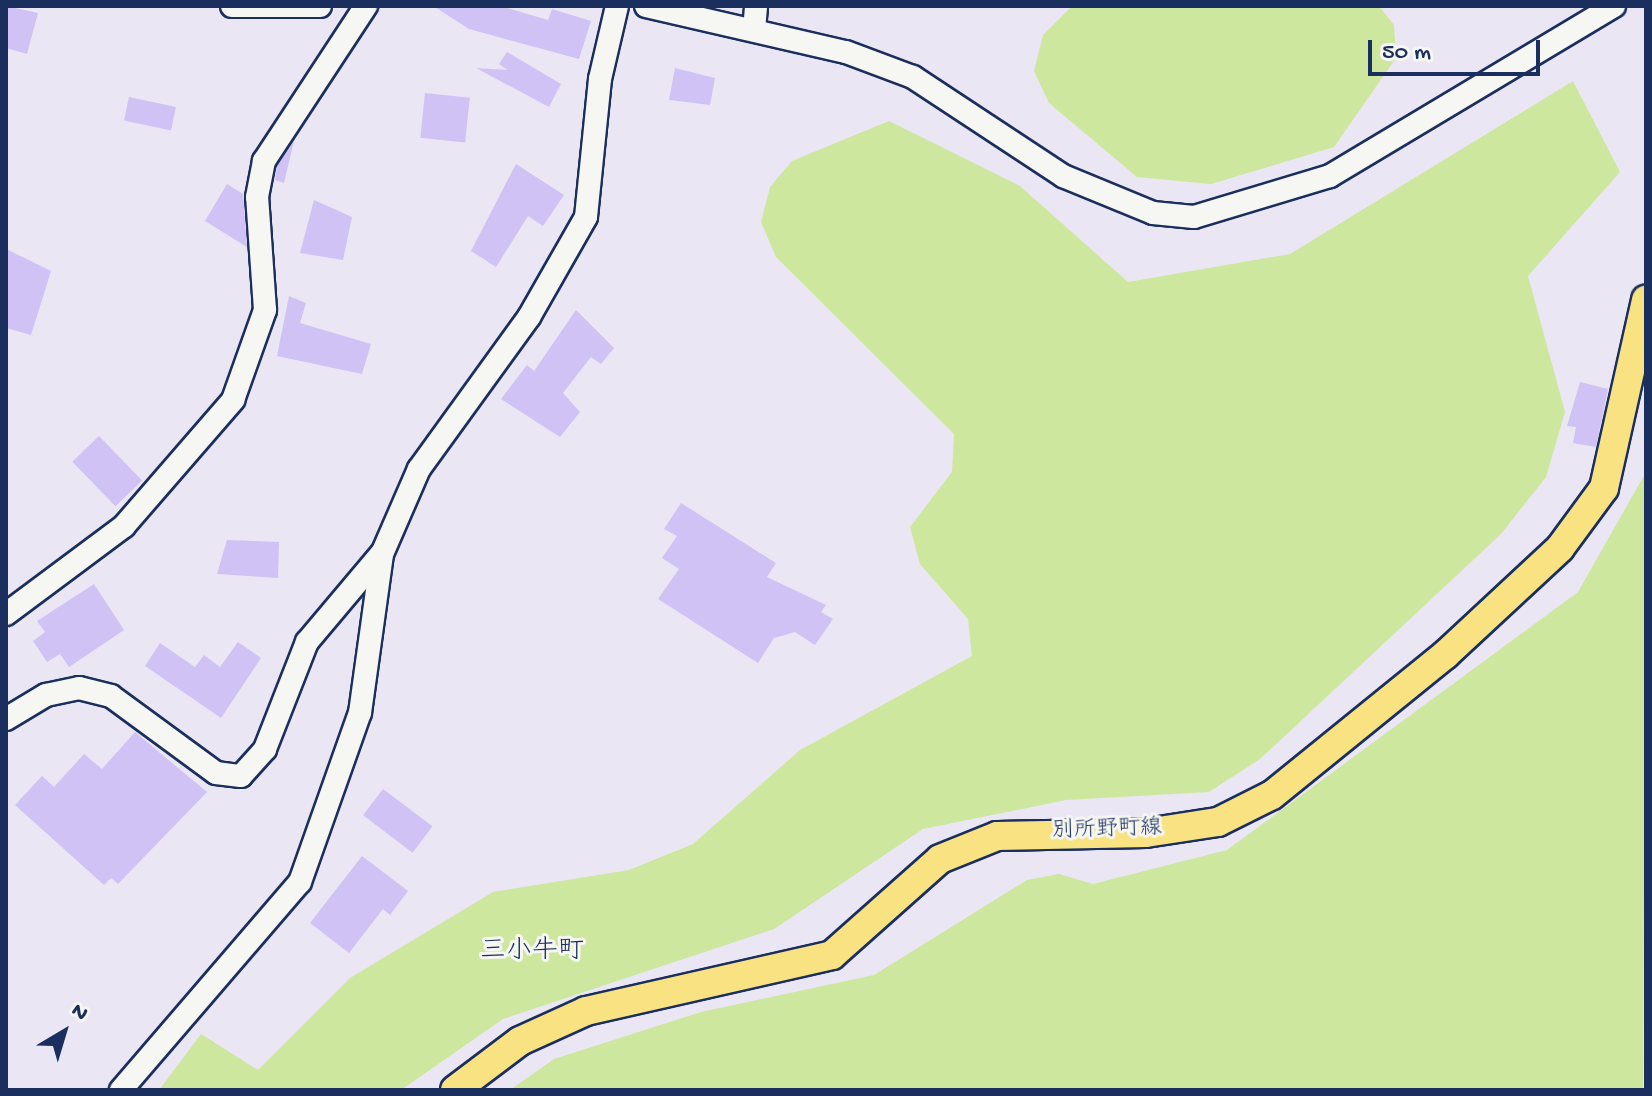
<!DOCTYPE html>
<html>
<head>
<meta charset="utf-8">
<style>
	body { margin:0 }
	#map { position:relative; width:1652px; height:1096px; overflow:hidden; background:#ebe6f3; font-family:"Gochi Hand","Klee One",sans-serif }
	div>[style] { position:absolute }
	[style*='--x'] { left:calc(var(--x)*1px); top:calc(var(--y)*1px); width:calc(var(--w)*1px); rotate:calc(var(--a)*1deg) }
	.green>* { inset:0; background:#cde79e }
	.building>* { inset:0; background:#d0c2f4; transform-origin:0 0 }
	.roads { filter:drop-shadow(2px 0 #1b2f5e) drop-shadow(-2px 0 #1b2f5e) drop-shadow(0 2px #1b2f5e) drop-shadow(0 -2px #1b2f5e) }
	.minor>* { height:22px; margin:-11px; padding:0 11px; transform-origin:11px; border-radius:11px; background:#f6f6f2 }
	.major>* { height:28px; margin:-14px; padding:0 14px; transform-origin:14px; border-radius:14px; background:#f8e281 }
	span { translate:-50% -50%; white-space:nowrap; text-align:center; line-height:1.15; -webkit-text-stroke:6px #f6f6f2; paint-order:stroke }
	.street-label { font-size:22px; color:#1b2f5e }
	.quarter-label { font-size:26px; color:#1b2f5e }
	.frame { position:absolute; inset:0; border:8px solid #1b2f5e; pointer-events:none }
	.north { position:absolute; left:24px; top:992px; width:80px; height:80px; -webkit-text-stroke:6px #f6f6f2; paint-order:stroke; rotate:38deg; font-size:22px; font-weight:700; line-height:32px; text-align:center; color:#1b2f5e }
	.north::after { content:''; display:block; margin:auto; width:28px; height:36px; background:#1b2f5e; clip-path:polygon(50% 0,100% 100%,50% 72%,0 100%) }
	.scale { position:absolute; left:1368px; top:40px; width:172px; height:36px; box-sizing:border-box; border:4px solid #1b2f5e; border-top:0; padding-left:10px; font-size:24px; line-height:28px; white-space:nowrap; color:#1b2f5e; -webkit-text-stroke:6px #f6f6f2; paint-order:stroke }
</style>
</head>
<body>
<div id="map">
	<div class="green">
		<i style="clip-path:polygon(1072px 6px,1379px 6px,1394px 25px,1396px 58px,1334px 147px,1211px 184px,1137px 177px,1049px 103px,1034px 71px,1043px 35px)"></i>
		<i style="clip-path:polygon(1573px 81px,1620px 172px,1528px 276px,1565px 412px,1546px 477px,1501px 534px,1260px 759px,1209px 792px,1066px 800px,923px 829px,774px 929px,503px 1019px,401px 1090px,159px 1090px,201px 1034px,258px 1070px,350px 978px,493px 892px,629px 870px,693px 844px,800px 750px,972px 656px,968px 619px,920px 564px,910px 527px,952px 472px,954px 434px,776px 257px,761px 222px,770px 187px,792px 161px,889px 121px,1020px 186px,1128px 282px,1290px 254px)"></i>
		<i style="clip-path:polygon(1646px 472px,1643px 1090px,510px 1090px,554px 1059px,701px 1012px,874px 975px,1027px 880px,1059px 874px,1093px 884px,1227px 850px,1578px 592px)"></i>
	</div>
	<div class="building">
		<i style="clip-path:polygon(6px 6px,38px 13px,27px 54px,6px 48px)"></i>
		<i style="clip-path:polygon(433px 6px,500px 6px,548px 20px,552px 9px,591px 21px,579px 59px,469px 29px)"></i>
		<i style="clip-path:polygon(507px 52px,561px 84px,549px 107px,476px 68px,508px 70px,499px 64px)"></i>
		<i style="clip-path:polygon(675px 68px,715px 78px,710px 105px,669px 100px)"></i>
		<i style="left:425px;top:93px;width:45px;height:45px;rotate:6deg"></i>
		<i style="left:129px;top:97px;width:48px;height:24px;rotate:12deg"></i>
		<i style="clip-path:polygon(294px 141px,284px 183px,275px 180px,277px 166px)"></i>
		<i style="clip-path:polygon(516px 164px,564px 195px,543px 226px,528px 216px,496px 267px,471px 251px)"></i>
		<i style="clip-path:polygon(227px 184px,243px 194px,247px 247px,205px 221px)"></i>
		<i style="clip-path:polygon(314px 200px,352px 217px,343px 260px,300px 253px)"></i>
		<i style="clip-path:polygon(6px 249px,51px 271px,31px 335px,6px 328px)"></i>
		<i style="clip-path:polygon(289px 296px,306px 303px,300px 323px,371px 344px,362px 374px,277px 356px)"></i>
		<i style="clip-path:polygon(576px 310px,614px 348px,601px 364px,591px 357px,563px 393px,580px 412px,560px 437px,501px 399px,527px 365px,534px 371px)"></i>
		<i style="clip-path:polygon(1580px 382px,1608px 389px,1596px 447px,1573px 443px,1576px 427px,1567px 426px)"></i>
		<i style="left:99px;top:436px;width:62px;height:37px;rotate:46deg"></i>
		<i style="clip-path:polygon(681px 503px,776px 563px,767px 577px,826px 605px,821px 612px,833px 619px,815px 645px,795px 632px,774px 638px,758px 663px,658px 599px,679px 569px,662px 558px,677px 536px,664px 529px)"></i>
		<i style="clip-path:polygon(227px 540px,279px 542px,278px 578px,217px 574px)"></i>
		<i style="clip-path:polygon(94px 584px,124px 630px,69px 667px,60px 654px,47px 662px,33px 641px,45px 632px,37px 621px)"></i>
		<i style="clip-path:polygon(238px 642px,261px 658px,221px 718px,145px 666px,160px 643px,195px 667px,204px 655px,220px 667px)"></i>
		<i style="clip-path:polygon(135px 732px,207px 792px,118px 884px,111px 878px,104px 885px,15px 805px,42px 776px,54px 787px,84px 754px,102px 769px)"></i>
		<i style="left:383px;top:789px;width:62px;height:33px;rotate:37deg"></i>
		<i style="clip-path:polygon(362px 856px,408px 891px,390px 915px,383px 909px,349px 953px,310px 923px)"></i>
	</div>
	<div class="roads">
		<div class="minor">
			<i style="--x:232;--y:6;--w:88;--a:0"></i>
			<i style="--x:646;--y:6;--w:205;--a:13"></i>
			<i style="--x:846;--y:52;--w:72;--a:20.5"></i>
			<i style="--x:913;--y:77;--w:180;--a:33.4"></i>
			<i style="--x:1063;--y:176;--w:97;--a:22.3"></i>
			<i style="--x:1153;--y:213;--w:41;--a:5.6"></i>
			<i style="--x:1194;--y:217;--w:142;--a:-16.8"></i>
			<i style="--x:1330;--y:176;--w:331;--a:-30.9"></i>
			<i style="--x:754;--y:30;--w:24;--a:-85"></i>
			<i style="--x:6;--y:614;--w:147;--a:-36.7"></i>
			<i style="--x:124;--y:526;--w:167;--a:-49.1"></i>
			<i style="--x:233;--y:400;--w:96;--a:-70.4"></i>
			<i style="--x:265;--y:310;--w:113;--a:-94"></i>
			<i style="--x:257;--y:197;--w:37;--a:-79"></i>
			<i style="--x:264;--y:161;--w:186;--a:-56.7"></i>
			<i style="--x:6;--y:719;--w:47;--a:-31"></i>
			<i style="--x:46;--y:695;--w:34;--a:-12"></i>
			<i style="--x:79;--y:688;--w:33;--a:14"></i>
			<i style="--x:111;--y:696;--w:130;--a:36.3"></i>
			<i style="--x:216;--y:773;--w:25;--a:7"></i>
			<i style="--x:241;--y:776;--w:36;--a:-48"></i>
			<i style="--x:265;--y:749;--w:115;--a:-68.6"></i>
			<i style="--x:307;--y:642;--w:115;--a:-49.9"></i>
			<i style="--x:121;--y:1090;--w:274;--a:-49.3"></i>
			<i style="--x:300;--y:882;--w:179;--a:-70.5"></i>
			<i style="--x:360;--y:713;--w:161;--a:-82.1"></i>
			<i style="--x:382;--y:554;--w:93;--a:-66.5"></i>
			<i style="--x:419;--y:469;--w:188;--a:-54.1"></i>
			<i style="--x:529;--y:317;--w:115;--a:-60.3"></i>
			<i style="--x:586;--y:217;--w:139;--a:-84.2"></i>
			<i style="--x:600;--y:79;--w:75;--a:-76.9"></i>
		</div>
		<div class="major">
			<i style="--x:455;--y:1090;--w:81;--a:-37"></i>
			<i style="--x:520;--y:1041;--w:72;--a:-24.4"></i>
			<i style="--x:586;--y:1011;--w:252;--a:-12.8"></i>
			<i style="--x:832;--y:955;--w:144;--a:-41.6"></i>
			<i style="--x:940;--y:859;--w:61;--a:-22"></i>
			<i style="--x:997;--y:836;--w:149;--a:-1.2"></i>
			<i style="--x:1146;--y:833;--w:73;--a:-8.7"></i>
			<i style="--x:1218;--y:822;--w:60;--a:-26.6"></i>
			<i style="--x:1272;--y:795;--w:223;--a:-39"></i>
			<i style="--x:1445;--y:655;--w:157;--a:-42.9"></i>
			<i style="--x:1560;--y:548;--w:74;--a:-53.7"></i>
			<i style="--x:1604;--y:488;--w:193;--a:-77.4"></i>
		</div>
	</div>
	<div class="street-label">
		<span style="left:1107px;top:831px;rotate:-2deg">別所野町線</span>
	</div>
	<div class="quarter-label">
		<span style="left:532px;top:953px">三小牛町</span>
	</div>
	<div class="frame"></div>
	<div class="north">N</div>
	<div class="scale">50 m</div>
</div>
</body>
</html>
